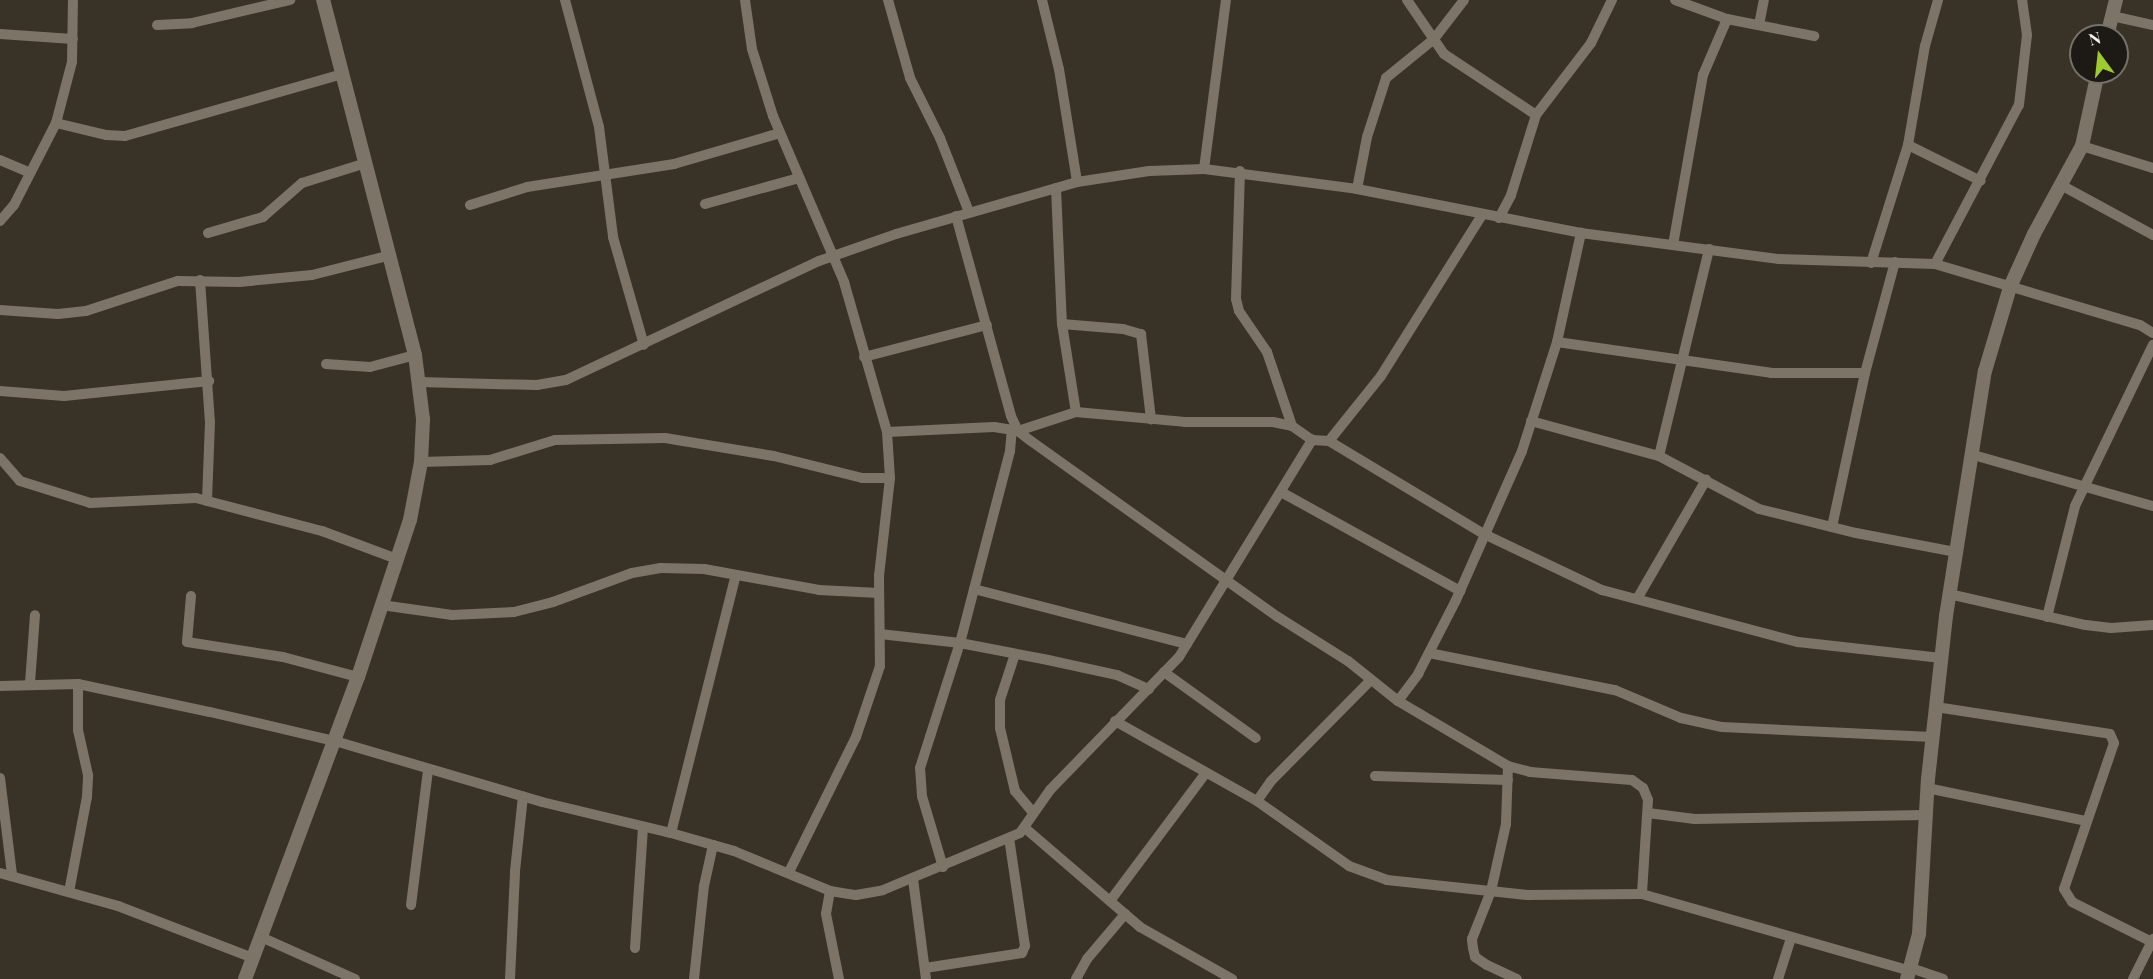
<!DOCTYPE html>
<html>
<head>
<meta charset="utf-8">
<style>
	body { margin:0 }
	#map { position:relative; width:2153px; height:979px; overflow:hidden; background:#393226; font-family:"Playfair Display",serif }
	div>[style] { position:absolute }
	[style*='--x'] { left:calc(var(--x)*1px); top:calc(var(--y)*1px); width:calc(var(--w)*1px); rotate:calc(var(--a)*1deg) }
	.minor>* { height:10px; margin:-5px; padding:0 5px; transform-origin:5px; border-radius:5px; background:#7c7467 }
	.tertiary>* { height:14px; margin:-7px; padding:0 7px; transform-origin:7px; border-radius:7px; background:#7c7467 }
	span { translate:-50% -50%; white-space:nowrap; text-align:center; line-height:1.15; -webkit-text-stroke:5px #1d1a15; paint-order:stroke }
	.north { position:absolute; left:2069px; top:24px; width:60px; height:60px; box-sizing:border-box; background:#1d1a15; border:2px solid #74706a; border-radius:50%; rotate:345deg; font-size:16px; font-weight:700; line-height:24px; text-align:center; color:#f6f1ea }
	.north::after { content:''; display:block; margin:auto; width:21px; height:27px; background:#9dca31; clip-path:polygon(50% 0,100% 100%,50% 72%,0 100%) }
</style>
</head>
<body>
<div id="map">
	<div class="minor">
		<i style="--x:565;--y:0;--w:131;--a:75"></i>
		<i style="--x:599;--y:127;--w:111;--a:82.7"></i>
		<i style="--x:613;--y:237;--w:112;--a:74"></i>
		<i style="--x:745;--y:0;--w:49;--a:81.9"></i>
		<i style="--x:752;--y:49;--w:70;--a:72.6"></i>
		<i style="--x:773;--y:116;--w:181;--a:66.8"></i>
		<i style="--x:844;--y:282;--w:156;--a:74"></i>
		<i style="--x:887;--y:432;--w:46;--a:86.3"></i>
		<i style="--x:890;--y:478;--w:99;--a:96.4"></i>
		<i style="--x:879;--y:576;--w:90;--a:89.4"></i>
		<i style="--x:880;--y:666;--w:75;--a:108.7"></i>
		<i style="--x:856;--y:737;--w:151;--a:116.4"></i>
		<i style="--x:888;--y:0;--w:81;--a:74.2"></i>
		<i style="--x:910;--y:78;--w:67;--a:63.4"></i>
		<i style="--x:940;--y:138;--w:79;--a:68.6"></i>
		<i style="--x:1042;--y:0;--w:71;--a:76.2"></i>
		<i style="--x:1059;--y:69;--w:114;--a:80.9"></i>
		<i style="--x:1407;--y:0;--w:65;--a:55.6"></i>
		<i style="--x:1444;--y:54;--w:110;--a:33.5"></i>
		<i style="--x:1675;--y:0;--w:55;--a:20.1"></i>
		<i style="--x:1727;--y:19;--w:89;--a:11.1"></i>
		<i style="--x:2112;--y:16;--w:42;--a:12.4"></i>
		<i style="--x:157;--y:25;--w:35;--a:-3"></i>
		<i style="--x:192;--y:23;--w:101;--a:-13.2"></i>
		<i style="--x:1759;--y:25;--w:25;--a:-79"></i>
		<i style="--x:0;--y:34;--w:73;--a:3.9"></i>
		<i style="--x:56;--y:123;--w:51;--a:13.5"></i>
		<i style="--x:106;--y:135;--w:19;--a:3"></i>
		<i style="--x:125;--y:136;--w:227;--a:-15.9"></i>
		<i style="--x:1908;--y:145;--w:81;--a:26.3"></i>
		<i style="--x:2082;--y:146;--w:74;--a:17.2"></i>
		<i style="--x:0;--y:160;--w:33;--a:23"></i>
		<i style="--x:1204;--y:169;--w:170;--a:-82.6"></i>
		<i style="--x:1240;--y:171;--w:128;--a:91.8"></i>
		<i style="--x:1236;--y:299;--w:12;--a:76"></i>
		<i style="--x:1239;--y:311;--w:50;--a:55.7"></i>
		<i style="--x:1267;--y:352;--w:78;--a:71.3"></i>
		<i style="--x:2061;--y:185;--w:105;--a:28.5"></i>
		<i style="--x:1056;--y:188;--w:136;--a:87.5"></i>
		<i style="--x:1062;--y:324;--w:89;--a:81"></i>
		<i style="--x:1357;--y:189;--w:53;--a:-79.1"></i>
		<i style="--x:1367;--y:137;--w:62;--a:-72.1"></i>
		<i style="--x:1386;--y:78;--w:62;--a:-39.1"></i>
		<i style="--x:1434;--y:39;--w:49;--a:-52.4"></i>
		<i style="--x:705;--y:204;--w:98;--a:-15.5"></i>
		<i style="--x:470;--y:205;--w:60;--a:-17.5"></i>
		<i style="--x:527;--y:187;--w:149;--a:-8.9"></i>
		<i style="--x:674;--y:164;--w:110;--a:-16.3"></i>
		<i style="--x:956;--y:216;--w:207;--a:74.6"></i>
		<i style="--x:1011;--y:416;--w:17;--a:65"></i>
		<i style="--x:1018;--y:431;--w:16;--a:38"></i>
		<i style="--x:1031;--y:441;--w:303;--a:35.5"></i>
		<i style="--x:1278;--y:617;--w:83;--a:32.2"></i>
		<i style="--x:1348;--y:661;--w:64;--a:38.7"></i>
		<i style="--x:1398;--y:701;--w:128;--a:30.6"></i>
		<i style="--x:1508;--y:766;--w:23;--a:15"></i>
		<i style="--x:1530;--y:772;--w:102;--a:4.5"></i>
		<i style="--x:1632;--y:780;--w:14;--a:36"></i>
		<i style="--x:1643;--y:788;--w:13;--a:67"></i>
		<i style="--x:1648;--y:800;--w:94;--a:93.7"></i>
		<i style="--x:1642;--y:894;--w:279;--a:16"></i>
		<i style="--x:1499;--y:218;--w:26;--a:-62"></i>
		<i style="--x:1511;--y:195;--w:84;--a:-72.6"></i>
		<i style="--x:1536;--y:115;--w:91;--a:-52.6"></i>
		<i style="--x:1591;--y:43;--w:48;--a:-64"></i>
		<i style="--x:0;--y:221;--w:21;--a:-49"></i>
		<i style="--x:14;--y:205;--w:92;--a:-62.9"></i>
		<i style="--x:56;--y:123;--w:63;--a:-75.3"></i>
		<i style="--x:72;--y:62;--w:62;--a:-89.1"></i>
		<i style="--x:208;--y:233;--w:57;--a:-16.2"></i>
		<i style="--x:263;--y:217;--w:52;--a:-41.1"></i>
		<i style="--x:302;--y:183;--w:67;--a:-17.4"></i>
		<i style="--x:1673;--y:245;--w:173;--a:-80"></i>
		<i style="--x:1703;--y:75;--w:61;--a:-66.8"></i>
		<i style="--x:1871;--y:263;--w:124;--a:-72.6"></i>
		<i style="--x:1908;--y:145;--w:100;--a:-80.3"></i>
		<i style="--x:1925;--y:46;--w:48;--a:-74.2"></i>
		<i style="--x:1935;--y:264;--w:180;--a:-62.2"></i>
		<i style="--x:2019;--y:105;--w:70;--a:-83.5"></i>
		<i style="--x:2027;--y:35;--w:35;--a:-98"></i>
		<i style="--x:200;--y:280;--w:142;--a:86"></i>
		<i style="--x:210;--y:422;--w:79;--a:92.2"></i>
		<i style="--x:0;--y:310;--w:58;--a:3.9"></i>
		<i style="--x:58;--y:314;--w:28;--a:-6"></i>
		<i style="--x:86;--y:311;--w:97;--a:-18.1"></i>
		<i style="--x:178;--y:281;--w:61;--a:0.9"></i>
		<i style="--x:239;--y:282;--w:73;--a:-5.5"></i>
		<i style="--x:312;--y:275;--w:81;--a:-14.2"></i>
		<i style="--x:1062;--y:324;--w:61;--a:4.7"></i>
		<i style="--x:1123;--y:329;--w:19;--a:16"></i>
		<i style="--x:1141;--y:334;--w:86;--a:83.3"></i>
		<i style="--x:1557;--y:342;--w:216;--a:8.2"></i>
		<i style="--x:1771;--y:373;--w:94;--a:0"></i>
		<i style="--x:864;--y:357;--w:127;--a:-14.6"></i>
		<i style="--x:326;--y:364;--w:44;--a:3.9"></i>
		<i style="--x:370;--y:367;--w:47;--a:-14.9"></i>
		<i style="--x:419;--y:382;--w:118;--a:1.5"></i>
		<i style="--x:537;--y:385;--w:29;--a:-10"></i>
		<i style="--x:566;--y:380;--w:280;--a:-25.2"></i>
		<i style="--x:819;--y:261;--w:82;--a:-19.3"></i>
		<i style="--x:896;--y:234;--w:188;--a:-16"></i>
		<i style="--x:1077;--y:182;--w:73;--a:-8.7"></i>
		<i style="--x:1149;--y:171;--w:55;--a:-2.1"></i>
		<i style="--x:1204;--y:169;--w:154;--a:7.4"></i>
		<i style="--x:1357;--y:189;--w:228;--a:11.1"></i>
		<i style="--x:1581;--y:233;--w:200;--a:7.5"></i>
		<i style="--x:1779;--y:259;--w:156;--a:1.8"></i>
		<i style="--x:1935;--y:264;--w:214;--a:16.6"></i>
		<i style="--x:2140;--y:325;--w:15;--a:32"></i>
		<i style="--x:0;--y:391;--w:64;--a:4.5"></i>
		<i style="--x:64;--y:396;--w:146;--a:-5.9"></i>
		<i style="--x:1531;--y:421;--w:133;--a:15.3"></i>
		<i style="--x:1659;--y:456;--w:113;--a:27.9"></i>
		<i style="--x:1759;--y:509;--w:100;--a:13.9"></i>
		<i style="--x:1856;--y:533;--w:102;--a:10.8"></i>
		<i style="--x:887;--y:432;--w:107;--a:-2.7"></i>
		<i style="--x:994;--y:427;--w:24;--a:9"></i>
		<i style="--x:1018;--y:431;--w:61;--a:-18.1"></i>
		<i style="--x:1076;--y:412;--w:109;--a:5.2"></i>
		<i style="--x:1185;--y:422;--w:88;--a:0"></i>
		<i style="--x:1273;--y:422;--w:19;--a:12"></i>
		<i style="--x:1292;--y:426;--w:24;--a:35"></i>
		<i style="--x:1329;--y:441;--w:181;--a:31"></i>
		<i style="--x:1484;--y:534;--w:131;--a:25.4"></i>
		<i style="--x:1602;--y:590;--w:203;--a:14.9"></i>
		<i style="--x:1798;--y:642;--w:144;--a:6.4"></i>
		<i style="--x:1970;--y:454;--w:190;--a:15.9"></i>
		<i style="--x:1659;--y:456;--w:213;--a:-76.4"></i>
		<i style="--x:0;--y:458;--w:30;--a:49"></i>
		<i style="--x:20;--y:481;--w:73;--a:17.4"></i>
		<i style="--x:90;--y:503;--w:106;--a:-2.7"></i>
		<i style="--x:196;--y:498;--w:130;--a:14.7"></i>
		<i style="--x:322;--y:531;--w:80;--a:20.5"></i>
		<i style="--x:421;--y:462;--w:69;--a:-1.7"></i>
		<i style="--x:490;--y:460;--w:68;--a:-17.1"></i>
		<i style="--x:555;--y:440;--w:110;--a:-1"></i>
		<i style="--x:665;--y:438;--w:110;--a:9.4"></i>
		<i style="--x:774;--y:456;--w:91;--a:14"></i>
		<i style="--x:862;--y:478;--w:28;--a:0"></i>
		<i style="--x:1281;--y:492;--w:205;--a:28.9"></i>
		<i style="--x:1832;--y:527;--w:157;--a:-77.9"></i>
		<i style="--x:1865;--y:373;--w:115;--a:-74.9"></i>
		<i style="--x:974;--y:589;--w:220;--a:14.5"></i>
		<i style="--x:1949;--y:594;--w:140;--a:12.8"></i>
		<i style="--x:2086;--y:625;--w:25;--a:7"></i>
		<i style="--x:2111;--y:628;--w:42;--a:-4.1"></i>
		<i style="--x:191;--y:596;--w:46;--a:95"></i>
		<i style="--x:187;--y:642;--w:97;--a:8.9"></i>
		<i style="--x:283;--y:657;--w:78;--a:14.9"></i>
		<i style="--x:1637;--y:599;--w:138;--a:-59.9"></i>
		<i style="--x:381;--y:605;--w:72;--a:8"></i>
		<i style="--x:452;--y:615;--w:62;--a:-2.8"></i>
		<i style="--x:514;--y:612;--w:40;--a:-14.4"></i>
		<i style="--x:553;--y:602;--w:84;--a:-20.2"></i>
		<i style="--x:632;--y:573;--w:29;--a:-10"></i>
		<i style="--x:661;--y:568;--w:43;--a:1.3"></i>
		<i style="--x:704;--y:569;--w:117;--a:10.3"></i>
		<i style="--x:819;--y:590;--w:60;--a:2.9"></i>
		<i style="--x:2047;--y:617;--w:114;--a:-75.8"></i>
		<i style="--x:2075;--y:506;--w:179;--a:-64.2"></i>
		<i style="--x:880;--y:634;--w:81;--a:6.4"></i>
		<i style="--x:960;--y:643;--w:90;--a:10.9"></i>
		<i style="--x:1048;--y:660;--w:71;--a:12.3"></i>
		<i style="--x:1117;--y:675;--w:35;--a:24"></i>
		<i style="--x:1429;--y:653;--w:190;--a:11.3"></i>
		<i style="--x:1615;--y:690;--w:72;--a:23"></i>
		<i style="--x:1681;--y:718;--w:42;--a:12.4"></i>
		<i style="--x:1722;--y:727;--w:210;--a:2.7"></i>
		<i style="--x:1015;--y:654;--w:48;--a:108.1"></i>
		<i style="--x:1000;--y:700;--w:28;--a:90"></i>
		<i style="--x:1000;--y:728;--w:65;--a:76.6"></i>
		<i style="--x:1015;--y:791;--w:26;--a:50"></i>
		<i style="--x:1164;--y:672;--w:113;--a:35.7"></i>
		<i style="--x:30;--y:683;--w:68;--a:-85.8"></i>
		<i style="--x:0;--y:686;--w:78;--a:-1.5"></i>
		<i style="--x:78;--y:684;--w:135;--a:12"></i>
		<i style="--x:210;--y:712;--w:128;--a:13.1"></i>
		<i style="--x:335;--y:741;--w:216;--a:16.4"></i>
		<i style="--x:542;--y:802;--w:133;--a:13.5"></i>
		<i style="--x:671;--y:833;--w:66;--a:15.9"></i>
		<i style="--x:734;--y:851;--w:104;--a:22.6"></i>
		<i style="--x:830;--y:891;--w:26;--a:9"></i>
		<i style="--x:856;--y:895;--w:27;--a:-10"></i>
		<i style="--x:883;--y:890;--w:148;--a:-22.6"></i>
		<i style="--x:1020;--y:833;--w:52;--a:-55.1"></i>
		<i style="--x:1050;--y:790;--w:185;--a:-45.9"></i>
		<i style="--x:1179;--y:657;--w:255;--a:-58.5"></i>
		<i style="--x:1312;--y:440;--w:17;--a:3"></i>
		<i style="--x:1329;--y:441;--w:83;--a:-51.3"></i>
		<i style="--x:1381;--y:376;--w:190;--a:-57.9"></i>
		<i style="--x:1398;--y:701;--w:34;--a:-53"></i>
		<i style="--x:1418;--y:674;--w:83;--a:-62.8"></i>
		<i style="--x:1456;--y:600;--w:163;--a:-66.1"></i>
		<i style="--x:1522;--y:451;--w:114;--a:-72.2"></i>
		<i style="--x:1557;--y:342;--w:112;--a:-77.6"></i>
		<i style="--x:1936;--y:707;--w:176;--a:8.8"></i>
		<i style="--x:2110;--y:734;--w:10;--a:66"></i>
		<i style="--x:2114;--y:743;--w:154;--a:108.9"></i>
		<i style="--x:2064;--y:889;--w:15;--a:58"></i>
		<i style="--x:2072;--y:902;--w:89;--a:26.6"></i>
		<i style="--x:1115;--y:721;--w:163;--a:29.4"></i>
		<i style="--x:1257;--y:801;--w:113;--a:35.2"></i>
		<i style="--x:1349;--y:866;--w:40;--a:20.2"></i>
		<i style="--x:1387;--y:880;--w:142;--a:6.1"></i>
		<i style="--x:1528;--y:895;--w:114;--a:-0.5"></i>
		<i style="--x:1508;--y:766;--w:58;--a:92"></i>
		<i style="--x:1506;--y:824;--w:69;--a:102.6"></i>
		<i style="--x:1491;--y:891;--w:52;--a:111.6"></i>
		<i style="--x:1472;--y:939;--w:9;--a:84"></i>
		<i style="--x:1473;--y:948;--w:9;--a:77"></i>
		<i style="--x:1475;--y:957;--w:14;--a:34"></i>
		<i style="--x:1487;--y:965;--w:33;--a:25"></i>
		<i style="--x:1375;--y:776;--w:133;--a:1.7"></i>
		<i style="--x:0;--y:778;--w:98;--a:82.9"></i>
		<i style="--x:1927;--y:788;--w:163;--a:11.7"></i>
		<i style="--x:1257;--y:801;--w:24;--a:-55"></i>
		<i style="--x:1271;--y:781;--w:142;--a:-45.3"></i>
		<i style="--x:1648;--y:813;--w:47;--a:7.3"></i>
		<i style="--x:1695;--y:819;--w:230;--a:-1"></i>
		<i style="--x:1025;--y:828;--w:152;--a:40.7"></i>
		<i style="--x:1140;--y:927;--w:106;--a:29.5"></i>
		<i style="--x:671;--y:833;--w:266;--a:-75.9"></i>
		<i style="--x:943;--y:867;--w:74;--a:-106.5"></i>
		<i style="--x:922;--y:796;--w:28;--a:-94"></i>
		<i style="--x:920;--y:768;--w:131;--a:-72.3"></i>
		<i style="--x:960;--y:643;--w:198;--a:-75.4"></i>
		<i style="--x:1010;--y:451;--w:22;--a:-85"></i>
		<i style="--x:0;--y:873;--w:123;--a:15.6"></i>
		<i style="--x:118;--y:906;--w:145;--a:21.1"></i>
		<i style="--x:913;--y:879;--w:101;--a:82.6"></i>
		<i style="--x:830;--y:891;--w:23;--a:100"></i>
		<i style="--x:826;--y:914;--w:66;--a:78.7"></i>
		<i style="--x:69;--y:892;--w:97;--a:-79.3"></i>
		<i style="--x:87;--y:797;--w:22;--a:-87"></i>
		<i style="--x:88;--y:775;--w:46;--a:-102.5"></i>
		<i style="--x:78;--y:730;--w:46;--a:-90"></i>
		<i style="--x:1110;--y:901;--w:159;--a:-53.2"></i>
		<i style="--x:411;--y:905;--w:135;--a:-82.8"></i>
		<i style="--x:261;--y:937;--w:103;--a:24.1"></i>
		<i style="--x:635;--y:948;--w:121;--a:-86.2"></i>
		<i style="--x:925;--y:968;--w:98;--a:-8.8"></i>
		<i style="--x:1022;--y:953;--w:8;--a:-67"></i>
		<i style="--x:1025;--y:946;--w:109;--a:-98.4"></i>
		<i style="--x:1911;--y:968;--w:34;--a:19"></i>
		<i style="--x:510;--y:979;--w:108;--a:-87.3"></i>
		<i style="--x:515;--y:871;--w:75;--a:-83.9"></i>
		<i style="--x:694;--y:979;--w:94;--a:-83.9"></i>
		<i style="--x:704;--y:886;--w:42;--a:-77.6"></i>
		<i style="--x:1076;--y:979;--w:23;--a:-61"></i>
		<i style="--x:1087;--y:959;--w:59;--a:-49.8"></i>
		<i style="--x:1778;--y:979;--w:43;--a:-72.4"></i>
		<i style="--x:2133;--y:979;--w:45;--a:-63.4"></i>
	</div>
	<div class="tertiary">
		<i style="--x:2107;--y:36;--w:37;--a:-76"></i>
		<i style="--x:245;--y:979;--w:322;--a:-69.5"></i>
		<i style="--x:358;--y:677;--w:165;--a:-71.7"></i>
		<i style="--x:410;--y:520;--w:59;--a:-79.3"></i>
		<i style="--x:421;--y:462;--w:43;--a:-87.3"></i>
		<i style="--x:423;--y:419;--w:64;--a:-97.1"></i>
		<i style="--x:415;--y:355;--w:367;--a:-104.5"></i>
		<i style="--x:1907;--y:979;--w:47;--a:-75.1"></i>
		<i style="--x:1919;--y:934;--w:155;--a:-86.7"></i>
		<i style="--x:1928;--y:779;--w:164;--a:-83.7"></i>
		<i style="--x:1946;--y:616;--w:248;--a:-81"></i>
		<i style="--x:1985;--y:371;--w:88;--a:-73.4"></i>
		<i style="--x:2010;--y:287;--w:58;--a:-65.6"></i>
		<i style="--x:2034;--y:234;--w:100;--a:-61.4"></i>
		<i style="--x:2082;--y:146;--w:76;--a:-77.8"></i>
	</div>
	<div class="north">N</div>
</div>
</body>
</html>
